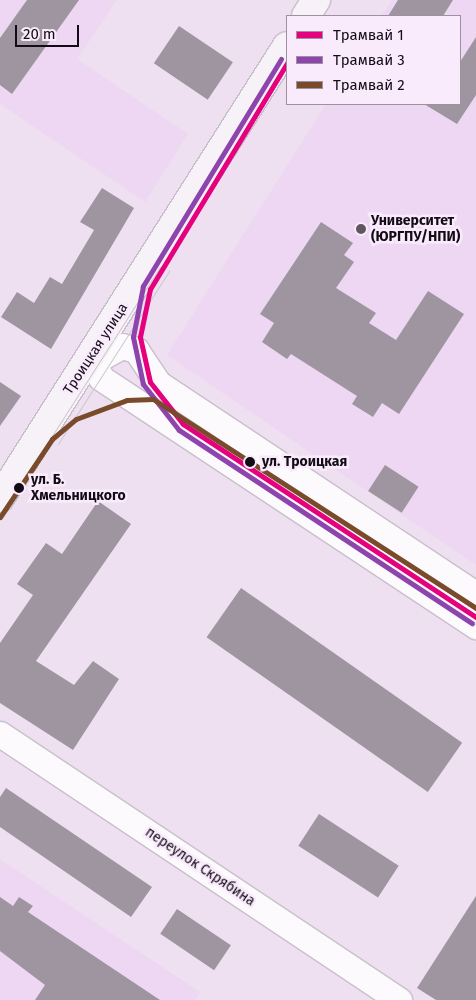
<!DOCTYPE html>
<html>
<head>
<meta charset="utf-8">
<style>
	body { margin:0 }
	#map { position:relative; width:476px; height:1000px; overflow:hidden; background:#eee0f0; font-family:"Fira Sans",sans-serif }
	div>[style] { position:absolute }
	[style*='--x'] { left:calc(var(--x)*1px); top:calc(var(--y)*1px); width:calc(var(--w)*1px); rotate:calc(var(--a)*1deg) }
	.built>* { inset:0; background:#edd7f2 }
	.building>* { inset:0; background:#9f95a1; transform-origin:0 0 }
	.roads { filter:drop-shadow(1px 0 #c9becb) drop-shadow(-1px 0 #c9becb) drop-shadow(0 1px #c9becb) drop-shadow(0 -1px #c9becb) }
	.street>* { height:25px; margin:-12.5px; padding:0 12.5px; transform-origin:12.5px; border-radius:12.5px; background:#fcfafd }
	.secondary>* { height:28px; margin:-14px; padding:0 14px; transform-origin:14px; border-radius:14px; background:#f6f2f8 }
	.tram>* { height:1px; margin:-0.5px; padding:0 0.5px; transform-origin:0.5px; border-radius:0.5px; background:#cbc7cc }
	.tram-1>* { height:5px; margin:-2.5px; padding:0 2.5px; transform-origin:2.5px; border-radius:2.5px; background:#e5007d }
	.tram-2>* { height:5px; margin:-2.5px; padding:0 2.5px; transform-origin:2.5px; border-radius:2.5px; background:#8e44ad }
	.tram-3>* { height:5px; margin:-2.5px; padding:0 2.5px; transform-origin:2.5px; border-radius:2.5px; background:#7a4b2a }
	.dots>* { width:14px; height:14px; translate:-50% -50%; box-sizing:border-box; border:2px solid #f9ebfc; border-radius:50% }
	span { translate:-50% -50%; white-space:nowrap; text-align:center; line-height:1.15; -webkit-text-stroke:5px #f9ebfc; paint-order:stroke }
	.poi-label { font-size:14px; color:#130b15; font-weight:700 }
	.left { translate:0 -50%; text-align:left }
	.street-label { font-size:14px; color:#130b15 }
	.stop-label { font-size:14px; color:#130b15; font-weight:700 }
	.legend { position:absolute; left:286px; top:15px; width:175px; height:90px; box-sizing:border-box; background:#f9ebfc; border:1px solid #9d91a0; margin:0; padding:6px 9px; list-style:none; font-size:15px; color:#130b15 }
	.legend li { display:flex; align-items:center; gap:10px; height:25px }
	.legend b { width:25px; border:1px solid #9d91a0 }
	.scale { position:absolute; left:15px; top:25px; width:64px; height:22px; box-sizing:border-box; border:2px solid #130b15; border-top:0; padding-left:6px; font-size:15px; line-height:18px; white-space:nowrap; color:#130b15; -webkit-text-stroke:4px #f9ebfc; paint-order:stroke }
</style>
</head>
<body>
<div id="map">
	<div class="built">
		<i style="clip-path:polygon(0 0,117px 0,77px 59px,188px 134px,145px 202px,0 104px)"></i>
		<i style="clip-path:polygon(392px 0,476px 0,476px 565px,167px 355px,326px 104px,460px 104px,460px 16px,381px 16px)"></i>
		<i style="clip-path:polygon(0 859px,200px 992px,195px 1000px,0 1000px)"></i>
	</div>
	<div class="building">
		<i style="clip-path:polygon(27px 0,79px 0,12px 94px,0 85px,0 38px)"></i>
		<i style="clip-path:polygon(398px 0,453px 0,443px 16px,388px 16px)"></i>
		<i style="left:179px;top:26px;width:65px;height:45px;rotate:34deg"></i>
		<i style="clip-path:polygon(476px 37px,476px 95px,457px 124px,424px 104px,460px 104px,460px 62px)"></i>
		<i style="clip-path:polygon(102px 188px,134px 208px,51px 349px,1px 317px,17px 292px,34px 303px,50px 277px,62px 284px,94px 230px,80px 222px)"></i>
		<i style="clip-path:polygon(321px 222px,353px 243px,344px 255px,354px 262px,336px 288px,376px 313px,369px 323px,396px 340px,428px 291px,464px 314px,399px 414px,382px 403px,373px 417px,352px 404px,357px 396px,291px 354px,287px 359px,262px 342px,274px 323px,260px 314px)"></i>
		<i style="clip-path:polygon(0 382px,21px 396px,0 426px)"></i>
		<i style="left:385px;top:465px;width:40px;height:31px;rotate:33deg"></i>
		<i style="clip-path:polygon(98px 501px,131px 524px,36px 661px,74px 685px,93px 661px,119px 679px,73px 750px,0 703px,0 643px,33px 595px,17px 584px,46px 543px,62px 554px)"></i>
		<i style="left:241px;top:588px;width:270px;height:60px;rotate:35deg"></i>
		<i style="clip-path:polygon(6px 788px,152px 887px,131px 917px,0 827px,0 797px)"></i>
		<i style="left:319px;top:814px;width:95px;height:38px;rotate:33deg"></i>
		<i style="clip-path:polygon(476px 896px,476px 1000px,436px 1000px,417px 988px)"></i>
		<i style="clip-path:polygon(0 897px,13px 906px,19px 897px,33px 906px,28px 912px,160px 1000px,35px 1000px,45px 985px,0 951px)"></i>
		<i style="left:177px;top:909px;width:65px;height:30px;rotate:34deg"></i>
	</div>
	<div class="roads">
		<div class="street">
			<i style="--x:103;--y:341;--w:22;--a:114"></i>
			<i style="--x:94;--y:361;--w:18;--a:68"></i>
			<i style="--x:101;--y:378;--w:450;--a:33.5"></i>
			<i style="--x:91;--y:363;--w:35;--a:-29"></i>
			<i style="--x:122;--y:346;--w:15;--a:16"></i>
			<i style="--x:136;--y:350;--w:40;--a:56"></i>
			<i style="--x:158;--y:383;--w:382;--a:33.6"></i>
			<i style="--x:0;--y:734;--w:480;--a:33.7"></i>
		</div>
		<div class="secondary">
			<i style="--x:306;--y:16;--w:19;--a:-58"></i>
			<i style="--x:0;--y:498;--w:535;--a:-57.59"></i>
		</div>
	</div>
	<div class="tram">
		<i style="--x:50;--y:439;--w:204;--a:-57.4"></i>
		<i style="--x:58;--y:444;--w:206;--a:-57.3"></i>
	</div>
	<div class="tram-1">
		<i style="--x:287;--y:63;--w:264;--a:121.2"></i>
		<i style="--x:150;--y:289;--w:49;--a:101.8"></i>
		<i style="--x:140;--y:337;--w:46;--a:77.5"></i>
		<i style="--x:150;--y:382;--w:53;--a:51.8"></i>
		<i style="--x:183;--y:424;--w:351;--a:33.4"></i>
	</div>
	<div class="tram-2">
		<i style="--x:281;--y:59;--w:266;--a:121.3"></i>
		<i style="--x:143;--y:286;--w:52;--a:101.1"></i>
		<i style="--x:133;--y:337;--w:48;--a:78"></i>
		<i style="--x:143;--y:384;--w:58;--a:52"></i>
		<i style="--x:179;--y:430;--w:351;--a:33.4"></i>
	</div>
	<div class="tram-3">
		<i style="--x:0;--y:517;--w:94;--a:-56.3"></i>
		<i style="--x:52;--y:439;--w:31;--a:-40"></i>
		<i style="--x:76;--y:419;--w:54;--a:-20.4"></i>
		<i style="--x:127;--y:400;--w:26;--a:-2"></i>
		<i style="--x:153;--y:399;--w:385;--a:32.9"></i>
	</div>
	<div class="dots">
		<i style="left:361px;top:229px;background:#605662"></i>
		<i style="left:250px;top:462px;background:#130b15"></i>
		<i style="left:19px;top:488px;background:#130b15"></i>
	</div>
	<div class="poi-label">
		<span class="left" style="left:371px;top:229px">Университет<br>(ЮРГПУ/НПИ)</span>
	</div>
	<div class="street-label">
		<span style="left:96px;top:349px;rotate:-57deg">Троицкая улица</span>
		<span style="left:200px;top:867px;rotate:34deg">переулок Скрябина</span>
	</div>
	<div class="stop-label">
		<span class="left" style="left:262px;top:462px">ул. Троицкая</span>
		<span class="left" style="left:31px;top:488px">ул. Б.<br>Хмельницкого</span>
	</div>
	<ul class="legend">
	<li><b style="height:6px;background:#e5007d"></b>Трамвай 1</li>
	<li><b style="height:6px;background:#8e44ad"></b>Трамвай 3</li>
	<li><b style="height:6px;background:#7a4b2a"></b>Трамвай 2</li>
	</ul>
	<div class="scale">20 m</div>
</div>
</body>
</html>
